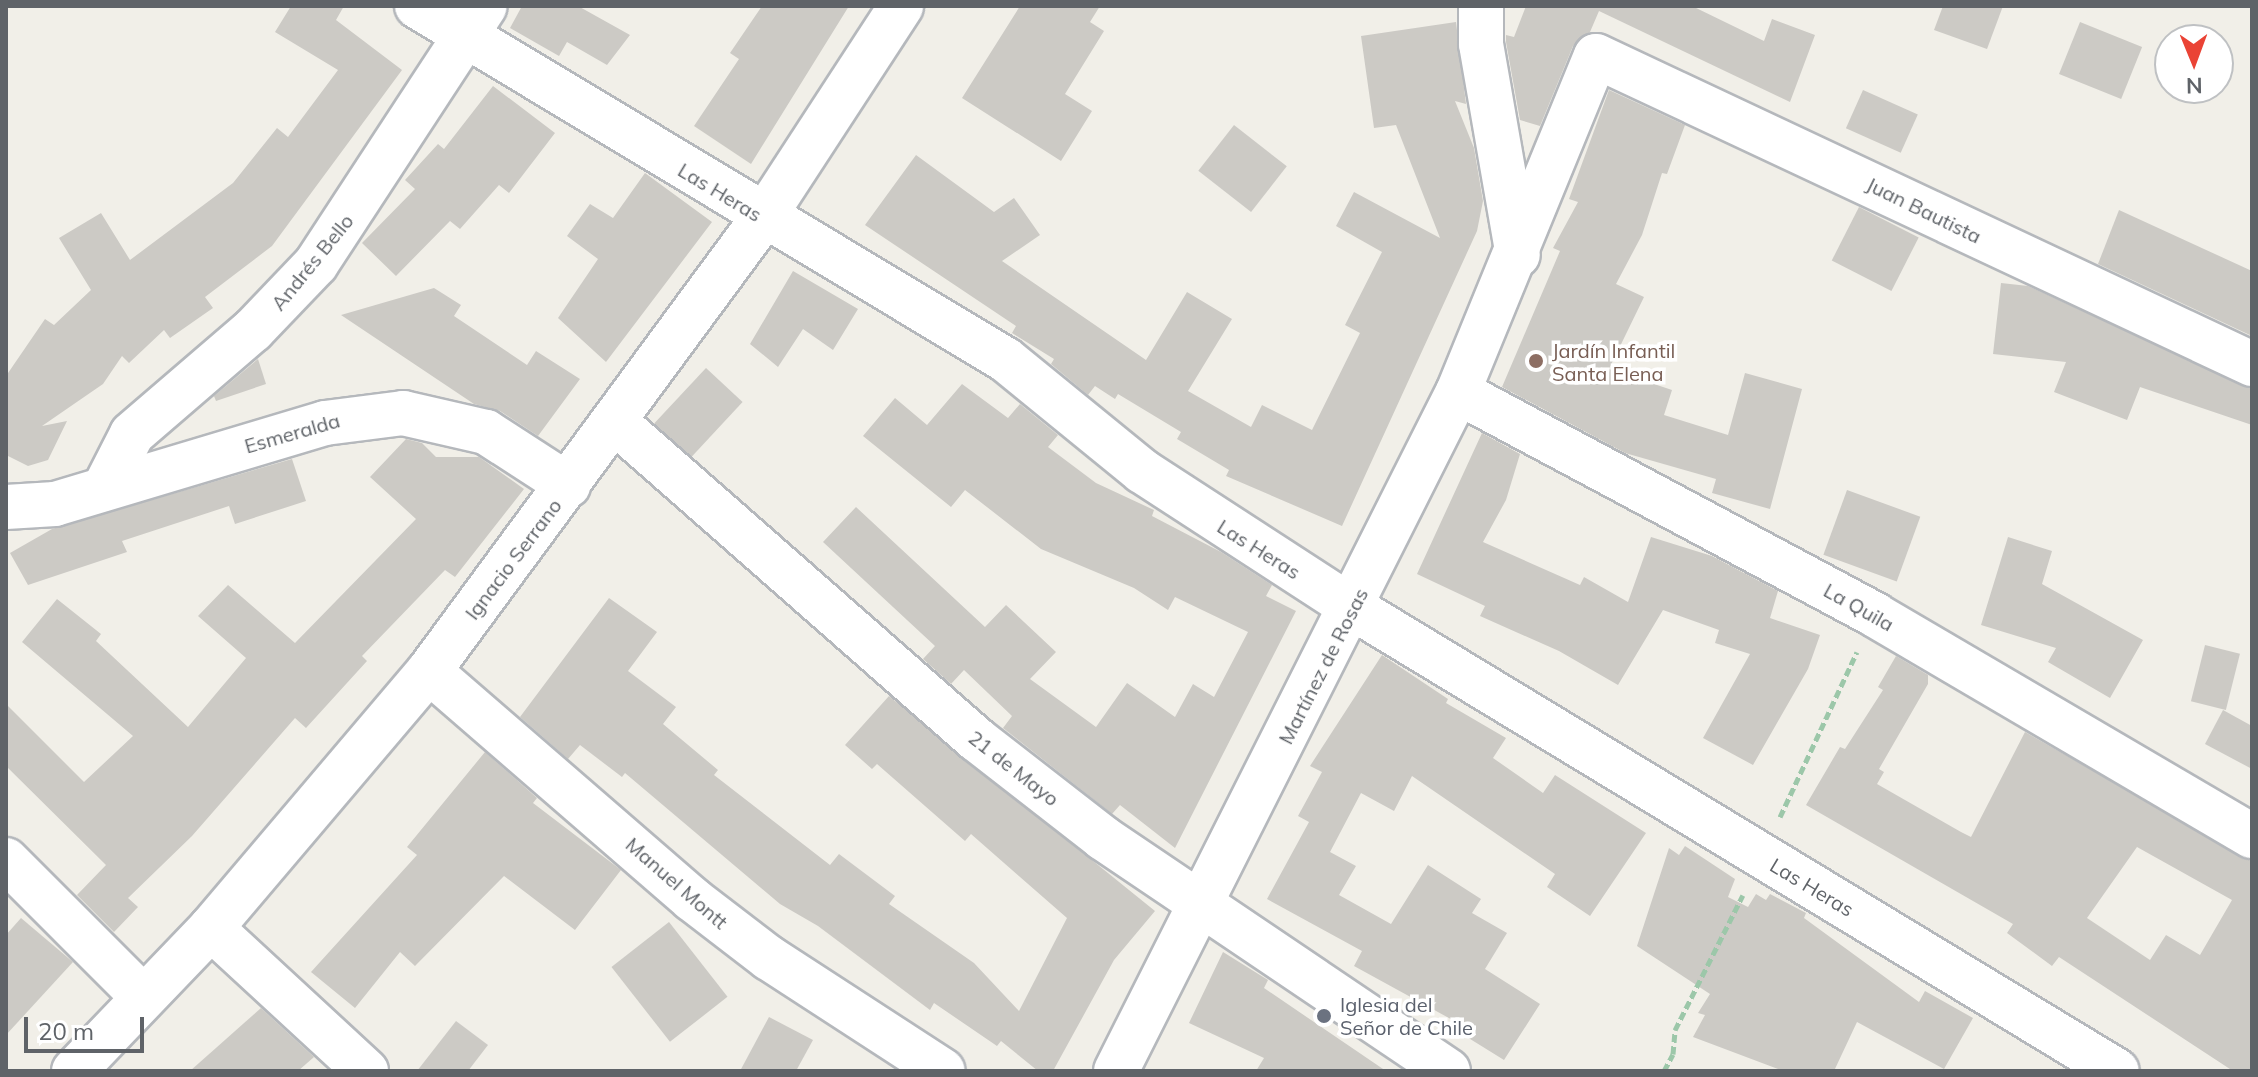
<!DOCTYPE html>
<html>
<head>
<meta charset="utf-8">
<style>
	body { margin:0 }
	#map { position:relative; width:2258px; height:1077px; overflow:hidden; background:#f1efe8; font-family:Mulish,sans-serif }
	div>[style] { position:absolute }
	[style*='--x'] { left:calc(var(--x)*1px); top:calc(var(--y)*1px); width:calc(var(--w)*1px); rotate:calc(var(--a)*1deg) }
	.building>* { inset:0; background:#cccac5; transform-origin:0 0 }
	.path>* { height:5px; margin-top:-2.5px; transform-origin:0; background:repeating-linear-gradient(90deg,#9cc7a9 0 8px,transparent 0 12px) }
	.roads { filter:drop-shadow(2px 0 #b5b8bc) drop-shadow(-2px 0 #b5b8bc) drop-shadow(0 2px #b5b8bc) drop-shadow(0 -2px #b5b8bc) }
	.minor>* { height:44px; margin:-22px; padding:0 22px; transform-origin:22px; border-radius:22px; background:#fff }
	.tertiary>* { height:44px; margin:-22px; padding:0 22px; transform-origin:22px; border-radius:22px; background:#fff }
	.dots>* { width:22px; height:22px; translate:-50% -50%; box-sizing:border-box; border:4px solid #fff; border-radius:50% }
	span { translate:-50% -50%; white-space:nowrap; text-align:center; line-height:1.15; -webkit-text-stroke:7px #fff; paint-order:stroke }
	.street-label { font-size:20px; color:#5f6368 }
	.education-label { font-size:20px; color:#785e54 }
	.left { translate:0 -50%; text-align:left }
	.worship-label { font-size:20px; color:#5b616d }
	.frame { position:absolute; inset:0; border:8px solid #5f6368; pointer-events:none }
	.north { position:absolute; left:2154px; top:24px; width:80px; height:80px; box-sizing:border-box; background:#fff; border:2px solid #bfc1c3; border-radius:50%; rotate:179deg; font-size:22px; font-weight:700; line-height:32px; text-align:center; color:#5f6368 }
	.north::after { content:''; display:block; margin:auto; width:28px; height:36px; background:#ea4335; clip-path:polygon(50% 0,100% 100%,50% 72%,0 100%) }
	.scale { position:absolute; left:24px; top:1017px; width:120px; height:36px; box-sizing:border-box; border:4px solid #5f6368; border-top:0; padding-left:10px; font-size:24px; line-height:28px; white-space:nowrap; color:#5f6368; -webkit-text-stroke:6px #fff; paint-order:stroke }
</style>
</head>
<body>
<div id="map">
	<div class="building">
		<i style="clip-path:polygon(291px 6px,344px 6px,336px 20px,402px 70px,272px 246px,205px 297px,213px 308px,170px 338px,164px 330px,129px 363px,122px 356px,103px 384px,42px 426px,67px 421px,48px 460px,28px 466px,6px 455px,6px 376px,45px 319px,54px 325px,91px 290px,59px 238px,101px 213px,130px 260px,233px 183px,277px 128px,288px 137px,338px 70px,275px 32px)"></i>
		<i style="clip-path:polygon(522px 6px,578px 6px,630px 35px,607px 65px,567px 42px,559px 56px,510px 28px)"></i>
		<i style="clip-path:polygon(762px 6px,849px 6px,751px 164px,694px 126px,739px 59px,730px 53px)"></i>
		<i style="clip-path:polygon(1020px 6px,1100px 6px,1090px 22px,1104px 31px,1065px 94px,1092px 111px,1061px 161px,962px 98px)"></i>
		<i style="clip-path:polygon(1526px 6px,1692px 6px,1764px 41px,1772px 19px,1815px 35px,1790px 102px,1599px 11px,1590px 32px,1573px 46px,1540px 126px,1520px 120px,1506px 42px,1506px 35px,1514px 37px)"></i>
		<i style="clip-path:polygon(1943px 6px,2003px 6px,1987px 49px,1934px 30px)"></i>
		<i style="clip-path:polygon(1456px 22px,1466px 104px,1455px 101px,1474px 148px,1483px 201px,1477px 231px,1342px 526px,1226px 476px,1229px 470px,1177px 439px,1181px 432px,1118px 394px,1115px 399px,1095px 386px,1088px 395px,1051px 364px,1054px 359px,1012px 333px,1016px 326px,865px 225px,916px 155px,994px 212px,1014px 198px,1040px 235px,1002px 261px,1146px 360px,1187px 292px,1232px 319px,1188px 391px,1251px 427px,1262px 405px,1312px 430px,1360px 333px,1345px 325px,1382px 252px,1336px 226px,1354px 192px,1440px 238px,1396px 125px,1374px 128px,1361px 36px)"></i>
		<i style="left:2080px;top:22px;width:67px;height:56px;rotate:22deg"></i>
		<i style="clip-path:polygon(493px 86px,555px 133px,509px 193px,499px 185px,460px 229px,450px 221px,396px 276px,362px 243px,415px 189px,405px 180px,438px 144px,444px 149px)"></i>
		<i style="clip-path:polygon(1609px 90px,1685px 125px,1667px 174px,1662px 173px,1642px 235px,1616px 284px,1644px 297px,1609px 369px,1672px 390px,1664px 415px,1728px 435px,1745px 373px,1802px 389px,1770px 509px,1712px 493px,1716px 479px,1625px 453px,1502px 387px,1560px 251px,1553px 248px,1578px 202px,1569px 199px)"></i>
		<i style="left:1863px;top:90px;width:60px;height:42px;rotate:24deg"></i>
		<i style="left:1234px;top:125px;width:67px;height:58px;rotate:38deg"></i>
		<i style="clip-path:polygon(645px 173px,712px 222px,606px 362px,558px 318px,598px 259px,567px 236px,590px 204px,613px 218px)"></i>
		<i style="left:1859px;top:207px;width:67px;height:60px;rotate:27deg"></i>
		<i style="clip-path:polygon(2119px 210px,2252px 271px,2252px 336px,2098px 264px)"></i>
		<i style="clip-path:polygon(793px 271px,858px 309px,833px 350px,803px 329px,778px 367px,750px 344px)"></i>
		<i style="clip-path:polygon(2001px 283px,2028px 286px,2252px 389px,2252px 425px,2140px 387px,2127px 420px,2054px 392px,2066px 362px,1993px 354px)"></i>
		<i style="clip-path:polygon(434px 288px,461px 305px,454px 316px,527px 365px,536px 351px,580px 379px,538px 436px,500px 411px,474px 404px,341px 315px)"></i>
		<i style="clip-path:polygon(258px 359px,266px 384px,216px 401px,214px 396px)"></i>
		<i style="left:706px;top:368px;width:50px;height:76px;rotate:43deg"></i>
		<i style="clip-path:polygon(962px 384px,1008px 418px,1020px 404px,1058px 435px,1048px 447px,1096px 483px,1154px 510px,1152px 516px,1221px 552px,1272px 585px,1266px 596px,1296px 611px,1175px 848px,1120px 805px,1112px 814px,1003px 728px,1012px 716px,964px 670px,951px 684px,923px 659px,935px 646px,823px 542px,856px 507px,985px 627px,1006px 605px,1056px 652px,1030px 679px,1096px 727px,1127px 683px,1175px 717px,1193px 684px,1214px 697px,1248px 632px,1175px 597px,1168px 610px,1134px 588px,1041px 549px,965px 490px,951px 507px,863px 436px,895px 398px,927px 425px)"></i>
		<i style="clip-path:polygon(1482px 433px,1520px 454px,1506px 500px,1483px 542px,1580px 585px,1584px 577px,1628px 602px,1651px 537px,1712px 556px,1778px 591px,1770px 618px,1820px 635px,1808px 669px,1753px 765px,1703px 738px,1750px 654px,1715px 643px,1719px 630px,1663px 610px,1618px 685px,1559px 651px,1480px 616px,1485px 606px,1417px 574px)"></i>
		<i style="clip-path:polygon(406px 439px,422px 443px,436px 457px,479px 457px,524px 489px,455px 577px,445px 570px,362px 656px,367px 661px,306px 728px,295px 718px,192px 836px,128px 898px,138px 907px,114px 932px,77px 895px,106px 865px,6px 766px,6px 704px,84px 782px,133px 736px,22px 642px,57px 599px,101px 634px,96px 641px,188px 727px,246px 658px,198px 616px,228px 585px,295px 643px,416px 519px,370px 477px)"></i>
		<i style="clip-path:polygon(292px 459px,306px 501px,235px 524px,229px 506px,122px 541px,127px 552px,28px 585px,10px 553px,52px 529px)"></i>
		<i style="left:1847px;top:490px;width:78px;height:69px;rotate:20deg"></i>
		<i style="clip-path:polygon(2008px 537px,2052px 551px,2042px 584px,2143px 640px,2110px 698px,2048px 662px,2056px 648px,1981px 625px)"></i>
		<i style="clip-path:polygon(609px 598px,657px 632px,628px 671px,676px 707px,663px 724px,718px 770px,714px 775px,830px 865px,839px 854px,895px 896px,889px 904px,974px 963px,1019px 1011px,1067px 918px,971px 834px,965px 841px,877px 764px,872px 769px,845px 745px,889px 696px,1155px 911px,1114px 960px,1053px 1071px,1038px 1071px,1001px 1041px,997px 1046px,934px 1003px,930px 1010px,818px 926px,780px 904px,625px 773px,622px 777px,580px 745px,568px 759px,520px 717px)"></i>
		<i style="left:2205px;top:645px;width:36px;height:58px;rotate:14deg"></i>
		<i style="clip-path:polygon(1382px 655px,1448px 699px,1446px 703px,1506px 738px,1493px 758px,1543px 793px,1555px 775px,1646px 833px,1590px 916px,1547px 887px,1555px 874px,1412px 776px,1394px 811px,1361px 793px,1330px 852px,1356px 866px,1339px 895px,1391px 924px,1428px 865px,1481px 899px,1472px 913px,1507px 933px,1485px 969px,1540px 1004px,1504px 1060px,1454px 1029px,1458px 1023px,1354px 966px,1362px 951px,1267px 899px,1309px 822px,1298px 816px,1322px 772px,1310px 766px)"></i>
		<i style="clip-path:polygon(evenodd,1896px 656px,1928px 675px,1928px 684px,1879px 769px,1884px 772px,1877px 784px,1961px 832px,1971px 837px,2025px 732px,2252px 861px,2252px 1071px,2233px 1071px,2059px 957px,2052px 966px,2007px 933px,2013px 924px,1806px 805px,1840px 747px,1845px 749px,1883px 690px,1878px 687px,1896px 656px,2137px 847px,2232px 900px,2200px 955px,2166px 935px,2150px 960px,2087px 918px,2137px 847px)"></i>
		<i style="clip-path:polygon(2223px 710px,2252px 726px,2252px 769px,2205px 744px)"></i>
		<i style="clip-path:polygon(485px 752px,537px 798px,533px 803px,621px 870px,575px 930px,504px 876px,415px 966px,400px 952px,355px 1008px,311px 972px,417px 855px,407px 847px)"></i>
		<i style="clip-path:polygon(1685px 846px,1735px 879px,1728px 897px,1748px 907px,1756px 894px,1766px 900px,1770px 894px,1806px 913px,1804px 918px,1919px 1002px,1925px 991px,1973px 1018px,1944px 1069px,1857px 1022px,1834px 1071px,1783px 1071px,1693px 1037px,1705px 1015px,1698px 1013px,1710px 994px,1637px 946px,1669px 848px,1679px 855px)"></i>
		<i style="clip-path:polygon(21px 918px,73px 962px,6px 1035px,6px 935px)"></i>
		<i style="left:669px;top:922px;width:95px;height:73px;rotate:52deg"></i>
		<i style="clip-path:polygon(1223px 952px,1268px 980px,1264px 988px,1386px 1071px,1256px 1071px,1264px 1058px,1189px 1023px)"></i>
		<i style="clip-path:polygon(261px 1008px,314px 1057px,298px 1071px,190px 1071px)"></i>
		<i style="clip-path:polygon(769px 1017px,813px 1040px,796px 1071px,740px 1071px)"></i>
		<i style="clip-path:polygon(456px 1021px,488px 1045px,468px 1071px,417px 1071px)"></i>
	</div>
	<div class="path">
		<i style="--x:1780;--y:817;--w:182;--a:-65"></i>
		<i style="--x:1664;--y:1071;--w:19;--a:-62"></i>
		<i style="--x:1673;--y:1054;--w:24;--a:-85"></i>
		<i style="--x:1675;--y:1030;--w:151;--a:-63.3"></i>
	</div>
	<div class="roads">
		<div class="minor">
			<i style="--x:1481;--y:6;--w:38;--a:90"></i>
			<i style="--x:1481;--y:44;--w:214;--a:80.1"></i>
			<i style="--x:1458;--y:392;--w:473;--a:28.1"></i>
			<i style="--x:1875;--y:615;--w:437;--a:30.4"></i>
			<i style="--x:614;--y:421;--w:482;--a:41.3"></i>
			<i style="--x:976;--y:739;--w:161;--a:37.9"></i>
			<i style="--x:1103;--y:838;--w:416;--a:34"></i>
			<i style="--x:105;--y:487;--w:59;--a:-63"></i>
			<i style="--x:132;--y:434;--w:160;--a:-40.7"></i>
			<i style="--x:253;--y:330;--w:91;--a:-46.3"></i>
			<i style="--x:316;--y:264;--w:308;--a:-56.8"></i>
			<i style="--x:6;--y:507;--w:49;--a:-3.5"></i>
			<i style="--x:55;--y:504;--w:282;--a:-16.7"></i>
			<i style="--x:325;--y:423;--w:79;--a:-7.3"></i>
			<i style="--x:403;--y:413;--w:85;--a:12.9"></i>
			<i style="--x:486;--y:432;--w:98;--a:32.9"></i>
			<i style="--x:429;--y:671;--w:348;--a:40.9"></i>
			<i style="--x:692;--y:899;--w:97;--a:37.5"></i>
			<i style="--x:769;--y:958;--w:207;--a:33"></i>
			<i style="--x:6;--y:860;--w:194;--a:45"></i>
			<i style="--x:211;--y:928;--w:211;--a:42.7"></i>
			<i style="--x:1116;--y:1071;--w:760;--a:-63.27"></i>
			<i style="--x:1458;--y:392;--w:363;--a:-67.7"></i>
			<i style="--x:1596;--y:56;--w:725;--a:25.15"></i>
		</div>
		<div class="tertiary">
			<i style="--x:417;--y:6;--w:687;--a:31.01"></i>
			<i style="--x:1006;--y:360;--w:176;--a:39.2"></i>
			<i style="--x:1142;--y:471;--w:252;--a:33"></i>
			<i style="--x:1353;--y:608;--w:893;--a:31.22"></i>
			<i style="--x:74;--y:1071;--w:198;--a:-46.2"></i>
			<i style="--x:211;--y:928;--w:337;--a:-49.7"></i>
			<i style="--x:429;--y:671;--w:563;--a:-53.6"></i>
			<i style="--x:763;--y:218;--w:253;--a:-56.9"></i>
		</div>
	</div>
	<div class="dots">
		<i style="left:1536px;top:361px;background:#8d6e63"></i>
		<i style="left:1324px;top:1016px;background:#6b7280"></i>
	</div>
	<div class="street-label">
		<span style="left:720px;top:192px;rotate:31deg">Las Heras</span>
		<span style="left:1924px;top:210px;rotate:26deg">Juan Bautista</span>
		<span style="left:312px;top:262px;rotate:-51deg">Andrés Bello</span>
		<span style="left:292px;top:433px;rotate:-16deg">Esmeralda</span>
		<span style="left:1259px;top:549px;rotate:32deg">Las Heras</span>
		<span style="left:513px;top:559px;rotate:-53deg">Ignacio Serrano</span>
		<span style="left:1859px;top:607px;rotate:29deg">La Quila</span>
		<span style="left:1323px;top:666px;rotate:-63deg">Martínez de Rosas</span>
		<span style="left:1014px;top:768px;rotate:38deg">21 de Mayo</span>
		<span style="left:677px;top:883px;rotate:41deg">Manuel Montt</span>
		<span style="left:1812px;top:887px;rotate:31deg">Las Heras</span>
	</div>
	<div class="education-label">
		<span class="left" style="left:1552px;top:362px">Jardín Infantil<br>Santa Elena</span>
	</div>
	<div class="worship-label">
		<span class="left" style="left:1340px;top:1016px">Iglesia del<br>Señor de Chile</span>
	</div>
	<div class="frame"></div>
	<div class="north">N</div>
	<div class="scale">20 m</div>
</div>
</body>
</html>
